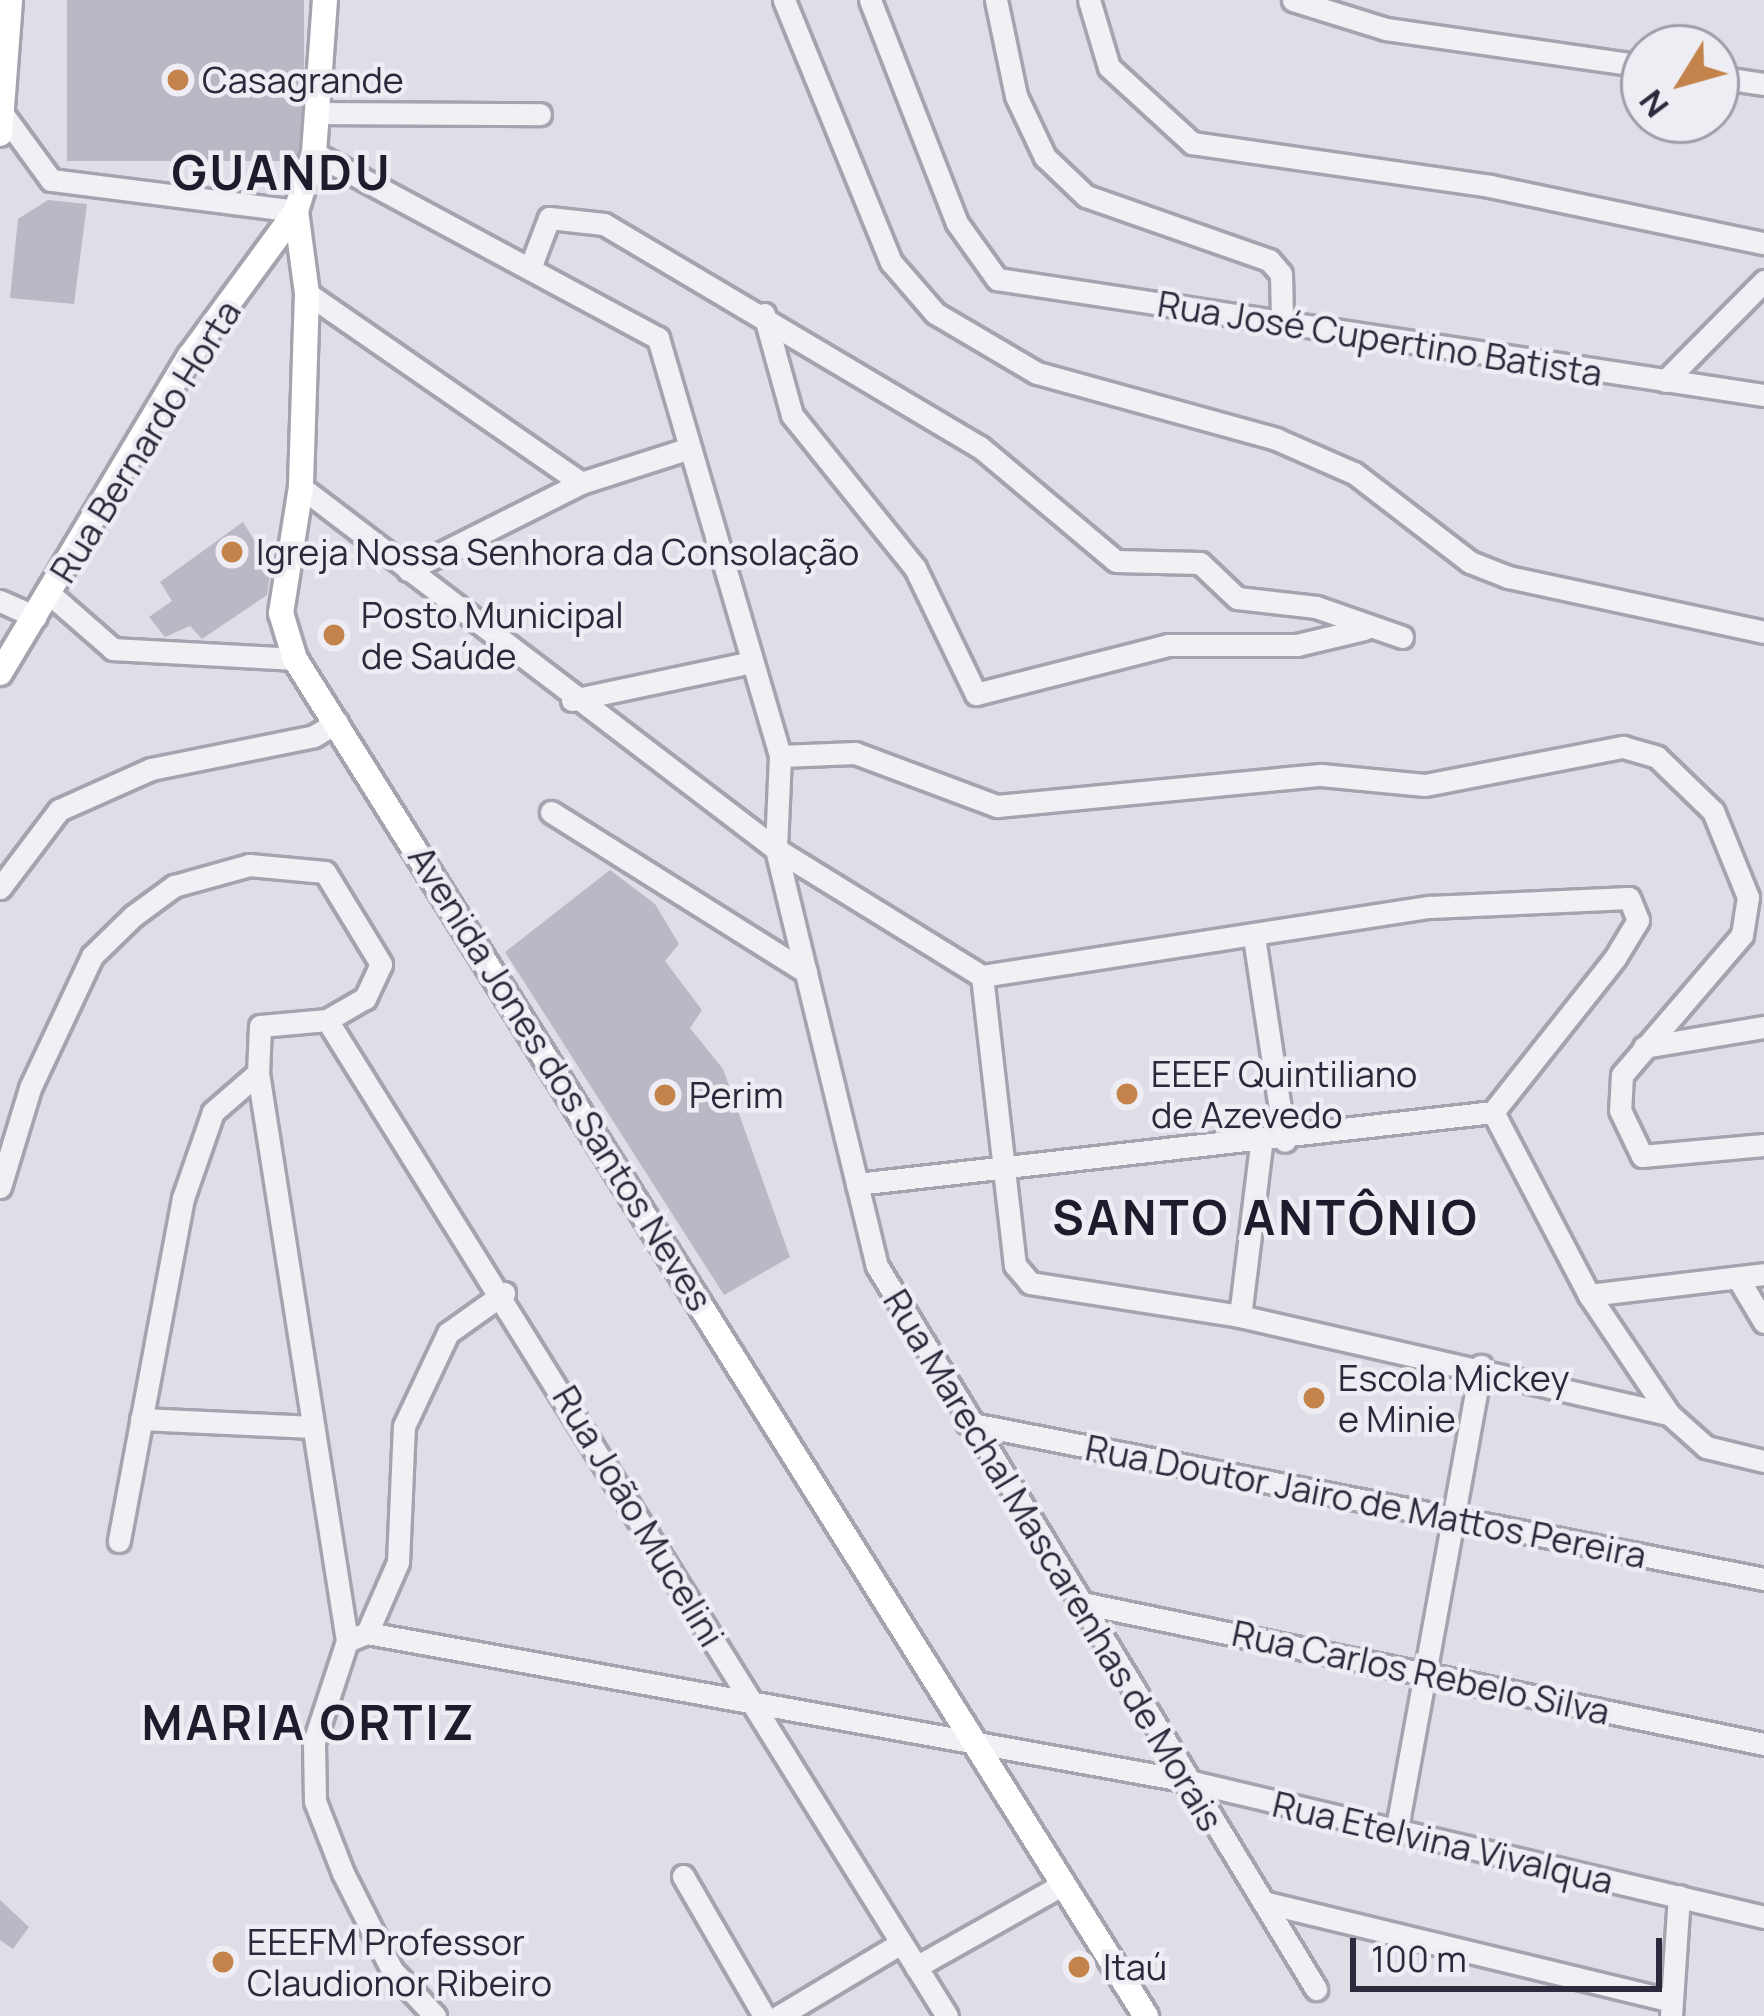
<!DOCTYPE html>
<html>
<head>
<meta charset="utf-8">
<style>
	body { margin:0 }
	#map { position:relative; width:1764px; height:2016px; overflow:hidden; background:#dfdde6; font-family:Manrope,sans-serif }
	div>[style] { position:absolute }
	[style*='--x'] { left:calc(var(--x)*1px); top:calc(var(--y)*1px); width:calc(var(--w)*1px); rotate:calc(var(--a)*1deg) }
	.building>* { inset:0; background:#bbb8c5; transform-origin:0 0 }
	.roads { filter:drop-shadow(3px 0 #a6a3af) drop-shadow(-3px 0 #a6a3af) drop-shadow(0 3px #a6a3af) drop-shadow(0 -3px #a6a3af) }
	.minor>* { height:21px; margin:-10.5px; padding:0 10.5px; transform-origin:10.5px; border-radius:10.5px; background:#f1f0f5 }
	.major>* { height:24px; margin:-12px; padding:0 12px; transform-origin:12px; border-radius:12px; background:#fff }
	.dots>* { width:33px; height:33px; translate:-50% -50%; box-sizing:border-box; border:6px solid #eeedf4; border-radius:50% }
	span { translate:-50% -50%; white-space:nowrap; text-align:center; line-height:1.15; -webkit-text-stroke:9px #eeedf4; paint-order:stroke }
	.poi-label { font-size:36px; color:#2d283b }
	.left { translate:0 -50%; text-align:left }
	.street-label { font-size:36px; color:#2d283b }
	.district-label { font-size:48px; color:#1f1a2c; font-weight:700; letter-spacing:3px }
	.north { position:absolute; left:1620px; top:24px; width:120px; height:120px; box-sizing:border-box; background:#eeedf4; border:3px solid #a19eaa; border-radius:50%; rotate:233deg; font-size:33px; font-weight:700; line-height:48px; text-align:center; color:#2d283b }
	.north::after { content:''; display:block; margin:auto; width:42px; height:54px; background:#c3834a; clip-path:polygon(50% 0,100% 100%,50% 72%,0 100%) }
	.scale { position:absolute; left:1350px; top:1938px; width:312px; height:54px; box-sizing:border-box; border:6px solid #2d283b; border-top:0; padding-left:15px; font-size:36px; line-height:42px; white-space:nowrap; color:#2d283b; -webkit-text-stroke:9px #eeedf4; paint-order:stroke }
</style>
</head>
<body>
<div id="map">
	<div class="building">
		<i style="left:67px;top:0;width:237px;height:161px"></i>
		<i style="clip-path:polygon(48px 200px,87px 204px,74px 304px,10px 298px,18px 219px)"></i>
		<i style="clip-path:polygon(243px 522px,271px 568px,267px 595px,202px 639px,190px 626px,165px 637px,149px 617px,172px 601px,160px 582px)"></i>
		<i style="clip-path:polygon(610px 870px,655px 904px,679px 944px,665px 961px,702px 1010px,690px 1028px,723px 1069px,790px 1257px,724px 1295px,505px 952px)"></i>
		<i style="clip-path:polygon(0 1900px,29px 1927px,13px 1949px,0 1940px)"></i>
	</div>
	<div class="roads">
		<div class="minor">
			<i style="--x:784;--y:0;--w:283;--a:67.8"></i>
			<i style="--x:891;--y:262;--w:67;--a:49.2"></i>
			<i style="--x:935;--y:313;--w:118;--a:30.5"></i>
			<i style="--x:1037;--y:373;--w:248;--a:15.4"></i>
			<i style="--x:1276;--y:439;--w:85;--a:23.6"></i>
			<i style="--x:1354;--y:473;--w:146;--a:37.5"></i>
			<i style="--x:1470;--y:562;--w:41;--a:21.5"></i>
			<i style="--x:1508;--y:577;--w:262;--a:12.1"></i>
			<i style="--x:870;--y:0;--w:239;--a:68.7"></i>
			<i style="--x:957;--y:223;--w:69;--a:54.5"></i>
			<i style="--x:997;--y:279;--w:776;--a:8.6"></i>
			<i style="--x:996;--y:0;--w:98;--a:78.2"></i>
			<i style="--x:1016;--y:96;--w:68;--a:64.6"></i>
			<i style="--x:1045;--y:157;--w:57;--a:43.6"></i>
			<i style="--x:1086;--y:196;--w:194;--a:19.3"></i>
			<i style="--x:1269;--y:260;--w:18;--a:49"></i>
			<i style="--x:1281;--y:274;--w:45;--a:88.7"></i>
			<i style="--x:1089;--y:0;--w:70;--a:73.4"></i>
			<i style="--x:1109;--y:67;--w:113;--a:42.5"></i>
			<i style="--x:1192;--y:143;--w:301;--a:8.2"></i>
			<i style="--x:1490;--y:186;--w:280;--a:11.8"></i>
			<i style="--x:1293;--y:0;--w:97;--a:17.3"></i>
			<i style="--x:1386;--y:29;--w:261;--a:8.2"></i>
			<i style="--x:1716;--y:77;--w:49;--a:8.3"></i>
			<i style="--x:319;--y:113;--w:221;--a:0.3"></i>
			<i style="--x:5;--y:117;--w:78;--a:53.9"></i>
			<i style="--x:51;--y:180;--w:247;--a:7.2"></i>
			<i style="--x:314;--y:153;--w:391;--a:28.3"></i>
			<i style="--x:658;--y:338;--w:435;--a:73.7"></i>
			<i style="--x:780;--y:756;--w:93;--a:92.5"></i>
			<i style="--x:776;--y:849;--w:429;--a:76.4"></i>
			<i style="--x:877;--y:1266;--w:846;--a:58.73"></i>
			<i style="--x:532;--y:263;--w:48;--a:-69.3"></i>
			<i style="--x:549;--y:218;--w:55;--a:6.2"></i>
			<i style="--x:604;--y:224;--w:437;--a:30.7"></i>
			<i style="--x:980;--y:447;--w:177;--a:40"></i>
			<i style="--x:1116;--y:561;--w:84;--a:1.4"></i>
			<i style="--x:1200;--y:563;--w:51;--a:43.4"></i>
			<i style="--x:1237;--y:598;--w:80;--a:6.5"></i>
			<i style="--x:1316;--y:607;--w:91;--a:19.2"></i>
			<i style="--x:307;--y:293;--w:333;--a:34.7"></i>
			<i style="--x:764;--y:314;--w:105;--a:74.5"></i>
			<i style="--x:792;--y:415;--w:196;--a:51.2"></i>
			<i style="--x:915;--y:568;--w:140;--a:64.2"></i>
			<i style="--x:976;--y:694;--w:198;--a:-14.3"></i>
			<i style="--x:1168;--y:645;--w:129;--a:0"></i>
			<i style="--x:1297;--y:645;--w:69;--a:-13.4"></i>
			<i style="--x:1665;--y:381;--w:141;--a:-45.3"></i>
			<i style="--x:301;--y:487;--w:597;--a:37.31"></i>
			<i style="--x:776;--y:849;--w:242;--a:31.7"></i>
			<i style="--x:408;--y:570;--w:194;--a:-26.7"></i>
			<i style="--x:581;--y:483;--w:111;--a:-17.8"></i>
			<i style="--x:51;--y:595;--w:82;--a:41.1"></i>
			<i style="--x:113;--y:649;--w:182;--a:3.1"></i>
			<i style="--x:0;--y:601;--w:39;--a:24"></i>
			<i style="--x:572;--y:700;--w:184;--a:-11.9"></i>
			<i style="--x:780;--y:756;--w:75;--a:-2.3"></i>
			<i style="--x:855;--y:753;--w:152;--a:20.5"></i>
			<i style="--x:997;--y:806;--w:325;--a:-5.5"></i>
			<i style="--x:1321;--y:775;--w:104;--a:5.5"></i>
			<i style="--x:1425;--y:785;--w:202;--a:-10.9"></i>
			<i style="--x:1623;--y:747;--w:35;--a:16"></i>
			<i style="--x:1657;--y:757;--w:78;--a:44"></i>
			<i style="--x:1713;--y:811;--w:93;--a:67.9"></i>
			<i style="--x:1748;--y:897;--w:38;--a:99"></i>
			<i style="--x:1742;--y:935;--w:184;--a:130.6"></i>
			<i style="--x:1622;--y:1075;--w:35;--a:93"></i>
			<i style="--x:1620;--y:1110;--w:51;--a:64.4"></i>
			<i style="--x:1642;--y:1156;--w:122;--a:-5.2"></i>
			<i style="--x:551;--y:812;--w:301;--a:32.1"></i>
			<i style="--x:0;--y:888;--w:98;--a:-52.9"></i>
			<i style="--x:59;--y:810;--w:101;--a:-24"></i>
			<i style="--x:151;--y:769;--w:166;--a:-11.4"></i>
			<i style="--x:314;--y:736;--w:27;--a:-31"></i>
			<i style="--x:1254;--y:937;--w:206;--a:81.4"></i>
			<i style="--x:982;--y:976;--w:291;--a:83.5"></i>
			<i style="--x:1015;--y:1265;--w:23;--a:50"></i>
			<i style="--x:1030;--y:1283;--w:213;--a:8.9"></i>
			<i style="--x:1240;--y:1316;--w:440;--a:12.9"></i>
			<i style="--x:982;--y:976;--w:453;--a:-8.8"></i>
			<i style="--x:1430;--y:907;--w:199;--a:-2.6"></i>
			<i style="--x:1629;--y:898;--w:24;--a:68"></i>
			<i style="--x:1638;--y:920;--w:44;--a:121.2"></i>
			<i style="--x:1615;--y:958;--w:196;--a:128.4"></i>
			<i style="--x:327;--y:1020;--w:1173;--a:58.1"></i>
			<i style="--x:1644;--y:1047;--w:122;--a:-9.5"></i>
			<i style="--x:258;--y:1073;--w:575;--a:81.09"></i>
			<i style="--x:1493;--y:1112;--w:207;--a:62.3"></i>
			<i style="--x:1589;--y:1295;--w:143;--a:56.1"></i>
			<i style="--x:1669;--y:1414;--w:50;--a:41.7"></i>
			<i style="--x:1706;--y:1447;--w:60;--a:13.6"></i>
			<i style="--x:857;--y:1184;--w:640;--a:-6.46"></i>
			<i style="--x:0;--y:1187;--w:103;--a:-73.1"></i>
			<i style="--x:30;--y:1088;--w:146;--a:-64.8"></i>
			<i style="--x:92;--y:956;--w:57;--a:-44.3"></i>
			<i style="--x:133;--y:916;--w:51;--a:-36.2"></i>
			<i style="--x:174;--y:886;--w:78;--a:-15.6"></i>
			<i style="--x:249;--y:865;--w:76;--a:5.3"></i>
			<i style="--x:325;--y:872;--w:108;--a:58.7"></i>
			<i style="--x:381;--y:964;--w:38;--a:115"></i>
			<i style="--x:365;--y:998;--w:44;--a:149.9"></i>
			<i style="--x:327;--y:1020;--w:67;--a:174.9"></i>
			<i style="--x:260;--y:1026;--w:47;--a:92.4"></i>
			<i style="--x:258;--y:1073;--w:60;--a:139.1"></i>
			<i style="--x:213;--y:1112;--w:91;--a:109.2"></i>
			<i style="--x:183;--y:1198;--w:349;--a:100.6"></i>
			<i style="--x:1739;--y:1280;--w:49;--a:59.2"></i>
			<i style="--x:1589;--y:1295;--w:176;--a:-6.8"></i>
			<i style="--x:1240;--y:1316;--w:173;--a:-83"></i>
			<i style="--x:141;--y:1419;--w:167;--a:2.7"></i>
			<i style="--x:967;--y:1423;--w:812;--a:11.07"></i>
			<i style="--x:1077;--y:1602;--w:702;--a:11.68"></i>
			<i style="--x:367;--y:1633;--w:834;--a:10.22"></i>
			<i style="--x:1188;--y:1781;--w:592;--a:13.28"></i>
			<i style="--x:1396;--y:1833;--w:475;--a:-79.7"></i>
			<i style="--x:683;--y:1876;--w:162;--a:59.9"></i>
			<i style="--x:1263;--y:1902;--w:420;--a:13.6"></i>
			<i style="--x:916;--y:1967;--w:165;--a:-29.4"></i>
			<i style="--x:435;--y:2016;--w:63;--a:-133.1"></i>
			<i style="--x:392;--y:1970;--w:109;--a:-116.8"></i>
			<i style="--x:343;--y:1873;--w:77;--a:-111.3"></i>
			<i style="--x:315;--y:1801;--w:59;--a:-91"></i>
			<i style="--x:314;--y:1742;--w:106;--a:-71.9"></i>
			<i style="--x:347;--y:1641;--w:22;--a:-22"></i>
			<i style="--x:367;--y:1633;--w:77;--a:-66.4"></i>
			<i style="--x:398;--y:1562;--w:136;--a:-87.5"></i>
			<i style="--x:404;--y:1426;--w:103;--a:-64.7"></i>
			<i style="--x:448;--y:1333;--w:69;--a:-35.5"></i>
			<i style="--x:779;--y:2016;--w:142;--a:-30.9"></i>
			<i style="--x:1671;--y:2016;--w:120;--a:-86.2"></i>
		</div>
		<div class="major">
			<i style="--x:0;--y:134;--w:134;--a:-85.7"></i>
			<i style="--x:296;--y:211;--w:83;--a:82.4"></i>
			<i style="--x:307;--y:293;--w:194;--a:91.8"></i>
			<i style="--x:301;--y:487;--w:128;--a:99"></i>
			<i style="--x:281;--y:613;--w:48;--a:73.1"></i>
			<i style="--x:295;--y:659;--w:1602;--a:57.91"></i>
			<i style="--x:0;--y:673;--w:370;--a:-59.1"></i>
			<i style="--x:190;--y:356;--w:180;--a:-53.8"></i>
			<i style="--x:296;--y:211;--w:61;--a:-72.8"></i>
			<i style="--x:314;--y:153;--w:153;--a:-85.9"></i>
		</div>
	</div>
	<div class="dots">
		<i style="left:178px;top:80px;background:#c3834a"></i>
		<i style="left:232px;top:552px;background:#c3834a"></i>
		<i style="left:334px;top:635px;background:#c3834a"></i>
		<i style="left:1127px;top:1094px;background:#c3834a"></i>
		<i style="left:665px;top:1095px;background:#c3834a"></i>
		<i style="left:1314px;top:1398px;background:#c3834a"></i>
		<i style="left:223px;top:1962px;background:#c3834a"></i>
		<i style="left:1079px;top:1967px;background:#c3834a"></i>
	</div>
	<div class="poi-label">
		<span class="left" style="left:202px;top:80px">Casagrande</span>
		<span class="left" style="left:256px;top:552px">Igreja Nossa Senhora da Consolação</span>
		<span class="left" style="left:361px;top:635px">Posto Municipal<br>de Saúde</span>
		<span class="left" style="left:1151px;top:1094px">EEEF Quintiliano<br>de Azevedo</span>
		<span class="left" style="left:689px;top:1095px">Perim</span>
		<span class="left" style="left:1338px;top:1398px">Escola Mickey<br>e Minie</span>
		<span class="left" style="left:247px;top:1962px">EEEFM Professor<br>Claudionor Ribeiro</span>
		<span class="left" style="left:1103px;top:1967px">Itaú</span>
	</div>
	<div class="street-label">
		<span style="left:1380px;top:338px;rotate:9deg">Rua José Cupertino Batista</span>
		<span style="left:145px;top:441px;rotate:-58deg">Rua Bernardo Horta</span>
		<span style="left:561px;top:1078px;rotate:58deg">Avenida Jones dos Santos Neves</span>
		<span style="left:1366px;top:1501px;rotate:11deg">Rua Doutor Jairo de Mattos Pereira</span>
		<span style="left:639px;top:1516px;rotate:59deg">Rua João Mucelini</span>
		<span style="left:1054px;top:1560px;rotate:59deg">Rua Marechal Mascarenhas de Morais</span>
		<span style="left:1421px;top:1672px;rotate:12deg">Rua Carlos Rebelo Silva</span>
		<span style="left:1443px;top:1842px;rotate:13deg">Rua Etelvina Vivalqua</span>
	</div>
	<div class="district-label">
		<span style="left:282px;top:172px">GUANDU</span>
		<span style="left:1266px;top:1217px">SANTO ANTÔNIO</span>
		<span style="left:309px;top:1722px">MARIA ORTIZ</span>
	</div>
	<div class="north">N</div>
	<div class="scale">100 m</div>
</div>
</body>
</html>
